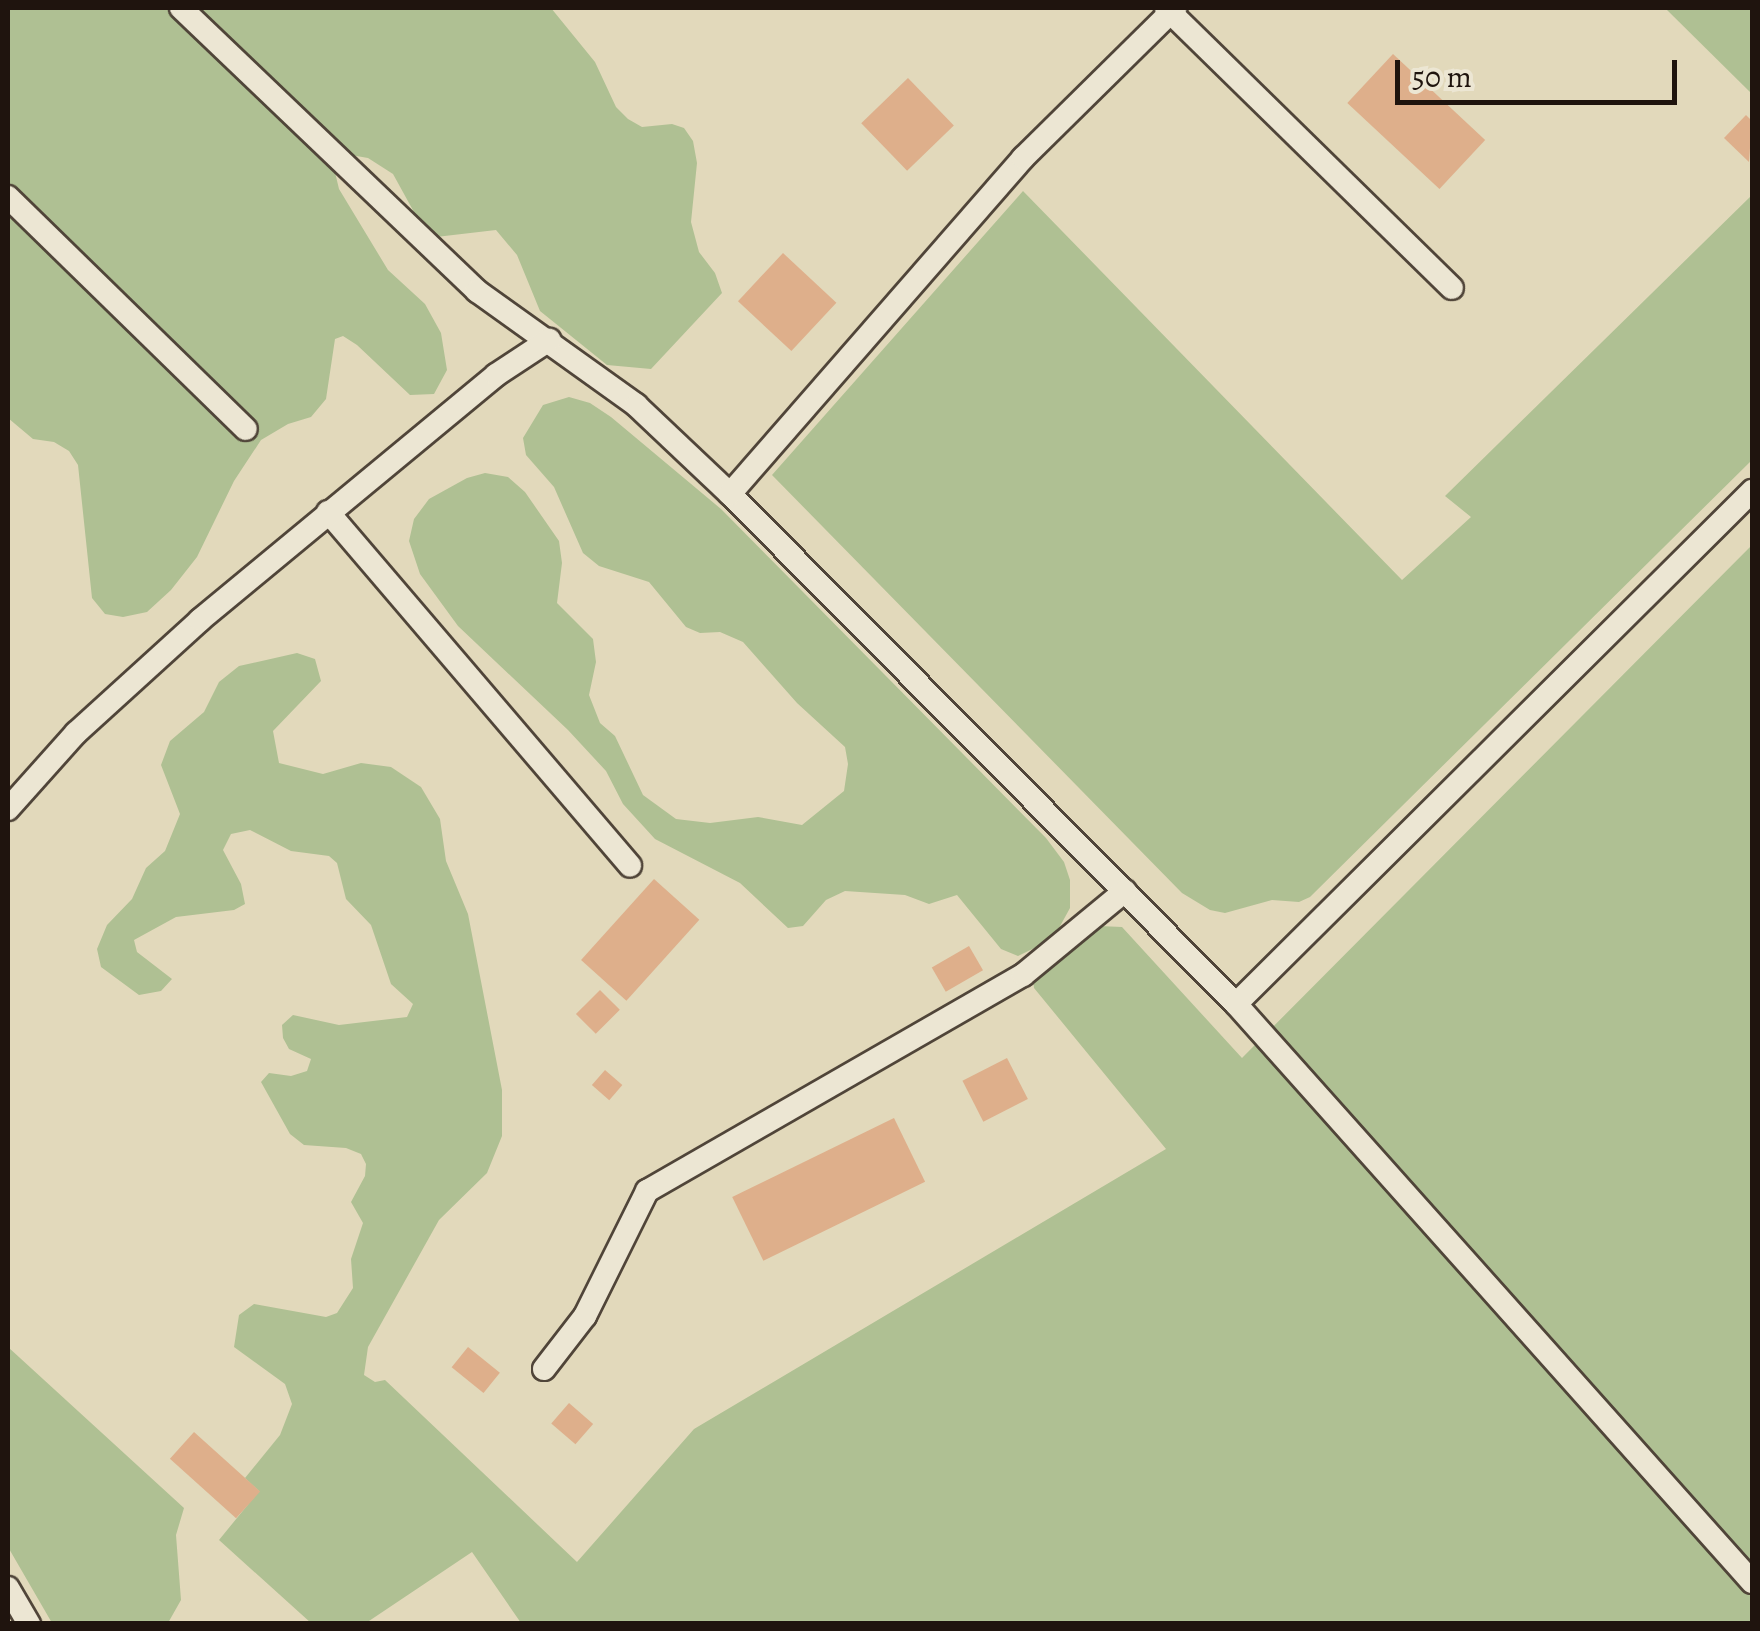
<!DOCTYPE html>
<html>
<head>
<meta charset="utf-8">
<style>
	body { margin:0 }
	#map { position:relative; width:1760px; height:1631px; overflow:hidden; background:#e2d9bb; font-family:Alegreya,serif }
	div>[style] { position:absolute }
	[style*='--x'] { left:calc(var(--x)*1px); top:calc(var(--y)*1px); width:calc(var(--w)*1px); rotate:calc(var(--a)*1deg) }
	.green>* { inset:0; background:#afc093 }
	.building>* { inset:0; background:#deaf8b; transform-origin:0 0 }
	.roads { filter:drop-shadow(2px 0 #504539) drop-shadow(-2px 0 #504539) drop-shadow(0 2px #504539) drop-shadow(0 -2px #504539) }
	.service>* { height:22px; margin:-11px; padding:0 11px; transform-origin:11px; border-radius:11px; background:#ece6d3 }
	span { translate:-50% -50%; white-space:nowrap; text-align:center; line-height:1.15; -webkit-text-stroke:10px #ece6d3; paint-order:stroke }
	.frame { position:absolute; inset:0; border:10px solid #1f140e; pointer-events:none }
	.scale { position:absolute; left:1395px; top:60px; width:282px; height:45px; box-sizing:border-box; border:5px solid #1f140e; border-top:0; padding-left:12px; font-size:30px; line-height:35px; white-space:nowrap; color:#1f140e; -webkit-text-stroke:8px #ece6d3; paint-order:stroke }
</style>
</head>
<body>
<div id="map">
	<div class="green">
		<i style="clip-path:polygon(8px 8px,551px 8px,595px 62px,616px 107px,628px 119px,642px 127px,672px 124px,684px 128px,693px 141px,697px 163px,691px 222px,699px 252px,715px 273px,722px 293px,651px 369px,607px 365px,540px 311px,517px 255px,496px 230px,436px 237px,420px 223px,393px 174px,368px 158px,345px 154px,333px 164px,339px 189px,388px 270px,425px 304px,441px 333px,447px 370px,434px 394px,410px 395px,357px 345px,343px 336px,335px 339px,326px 399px,311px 417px,288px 424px,261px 440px,234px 481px,197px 557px,171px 590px,147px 612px,123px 617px,105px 614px,92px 598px,78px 465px,69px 451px,54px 442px,33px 439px,8px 418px)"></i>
		<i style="clip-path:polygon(1665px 8px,1752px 8px,1752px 94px)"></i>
		<i style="clip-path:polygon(1023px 191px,1402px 580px,1471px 517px,1445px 496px,1752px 195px,1752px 460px,1310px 897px,1299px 902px,1272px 900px,1225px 913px,1210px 910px,1182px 893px,772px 475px)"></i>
		<i style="clip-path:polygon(569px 397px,590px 403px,611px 417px,721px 509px,1046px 838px,1064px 862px,1070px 880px,1070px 908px,1053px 939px,1018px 956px,1001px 949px,957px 895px,929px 904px,905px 895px,845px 891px,826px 900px,803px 926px,788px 928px,740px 883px,655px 839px,623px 804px,606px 771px,568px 730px,458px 626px,420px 574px,409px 541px,414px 519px,429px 499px,467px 478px,485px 473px,508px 477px,525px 492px,559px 541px,562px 563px,557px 603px,593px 639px,596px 662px,589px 695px,600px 723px,615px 736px,643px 795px,676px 819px,710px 823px,758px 817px,802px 825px,844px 791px,848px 764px,845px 747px,797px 703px,743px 642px,720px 632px,700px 633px,686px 627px,649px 582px,599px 566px,583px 553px,554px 487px,526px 455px,523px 438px,543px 405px)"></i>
		<i style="clip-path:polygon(1752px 545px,1752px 1623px,521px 1623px,472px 1552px,366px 1623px,311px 1623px,219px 1540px,259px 1491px,245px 1478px,280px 1435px,292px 1404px,285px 1384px,234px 1347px,239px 1315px,254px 1304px,326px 1317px,337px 1313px,353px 1288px,351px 1259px,363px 1223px,351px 1202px,365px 1176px,366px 1164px,361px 1154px,346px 1148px,304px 1145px,290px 1134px,261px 1082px,269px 1073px,291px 1076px,307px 1071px,311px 1059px,289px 1049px,283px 1038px,282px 1025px,293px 1015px,339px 1025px,407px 1017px,413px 1004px,391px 984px,371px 925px,346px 899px,337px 863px,329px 856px,291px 851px,250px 830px,231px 834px,223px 850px,241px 884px,245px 904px,234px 910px,176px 917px,134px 940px,137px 952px,172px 979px,161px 991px,139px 995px,101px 967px,97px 949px,107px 925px,132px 899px,146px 868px,165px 851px,180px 814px,161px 765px,170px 741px,204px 712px,219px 682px,239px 666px,297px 653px,315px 659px,321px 681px,273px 731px,279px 763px,323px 774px,361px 763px,391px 767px,421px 787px,440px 819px,446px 861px,468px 914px,502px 1090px,502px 1136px,487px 1173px,439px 1220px,368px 1347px,364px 1375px,375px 1382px,385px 1380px,577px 1562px,694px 1429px,1166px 1149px,1034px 988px,1033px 979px,1099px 926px,1122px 927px,1242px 1058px)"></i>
		<i style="clip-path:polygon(8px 1347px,184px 1508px,176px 1535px,181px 1600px,168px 1623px,52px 1623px,8px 1547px)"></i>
	</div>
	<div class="building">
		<i style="left:1393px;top:54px;width:126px;height:67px;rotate:43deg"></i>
		<i style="left:908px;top:78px;width:66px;height:65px;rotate:46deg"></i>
		<i style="clip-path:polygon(1746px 115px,1752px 121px,1749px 162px,1724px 138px)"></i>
		<i style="left:783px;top:253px;width:73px;height:66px;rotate:43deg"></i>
		<i style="left:654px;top:879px;width:61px;height:109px;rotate:42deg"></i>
		<i style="left:969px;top:946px;width:28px;height:43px;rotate:60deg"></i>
		<i style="left:600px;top:990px;width:28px;height:34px;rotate:45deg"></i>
		<i style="left:1007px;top:1058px;width:46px;height:50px;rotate:63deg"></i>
		<i style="left:605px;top:1070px;width:23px;height:20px;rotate:41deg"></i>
		<i style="left:894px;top:1118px;width:71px;height:180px;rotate:64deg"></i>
		<i style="left:468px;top:1347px;width:41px;height:26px;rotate:39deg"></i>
		<i style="left:569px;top:1403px;width:32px;height:27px;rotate:41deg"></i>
		<i style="left:194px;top:1432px;width:89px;height:36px;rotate:42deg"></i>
	</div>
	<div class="roads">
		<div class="service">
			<i style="--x:181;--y:8;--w:410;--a:43.7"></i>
			<i style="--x:477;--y:291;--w:196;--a:35.6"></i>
			<i style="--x:636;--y:405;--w:129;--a:43.4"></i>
			<i style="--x:730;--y:494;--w:718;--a:45.23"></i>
			<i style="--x:1236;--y:1004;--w:775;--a:48.24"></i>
			<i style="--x:1166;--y:8;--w:400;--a:44.4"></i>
			<i style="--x:8;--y:197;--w:332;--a:44.3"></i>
			<i style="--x:730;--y:494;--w:446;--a:-48.9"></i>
			<i style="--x:1023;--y:158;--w:214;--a:-44.6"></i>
			<i style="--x:328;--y:512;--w:465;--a:49.5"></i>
			<i style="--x:8;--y:809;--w:102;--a:-48.2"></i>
			<i style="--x:76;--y:733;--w:168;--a:-42.3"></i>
			<i style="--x:200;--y:620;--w:384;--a:-39.6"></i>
			<i style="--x:496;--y:375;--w:64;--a:-33.4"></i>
			<i style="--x:1236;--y:1004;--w:728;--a:-44.83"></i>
			<i style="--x:544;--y:1369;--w:67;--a:-52.3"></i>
			<i style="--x:585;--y:1316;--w:140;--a:-63.6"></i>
			<i style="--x:647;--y:1191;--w:434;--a:-29.9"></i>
			<i style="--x:1023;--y:975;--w:132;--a:-39.5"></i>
			<i style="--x:8;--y:1588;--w:42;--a:59.7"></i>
		</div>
	</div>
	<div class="frame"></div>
	<div class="scale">50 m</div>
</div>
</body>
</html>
